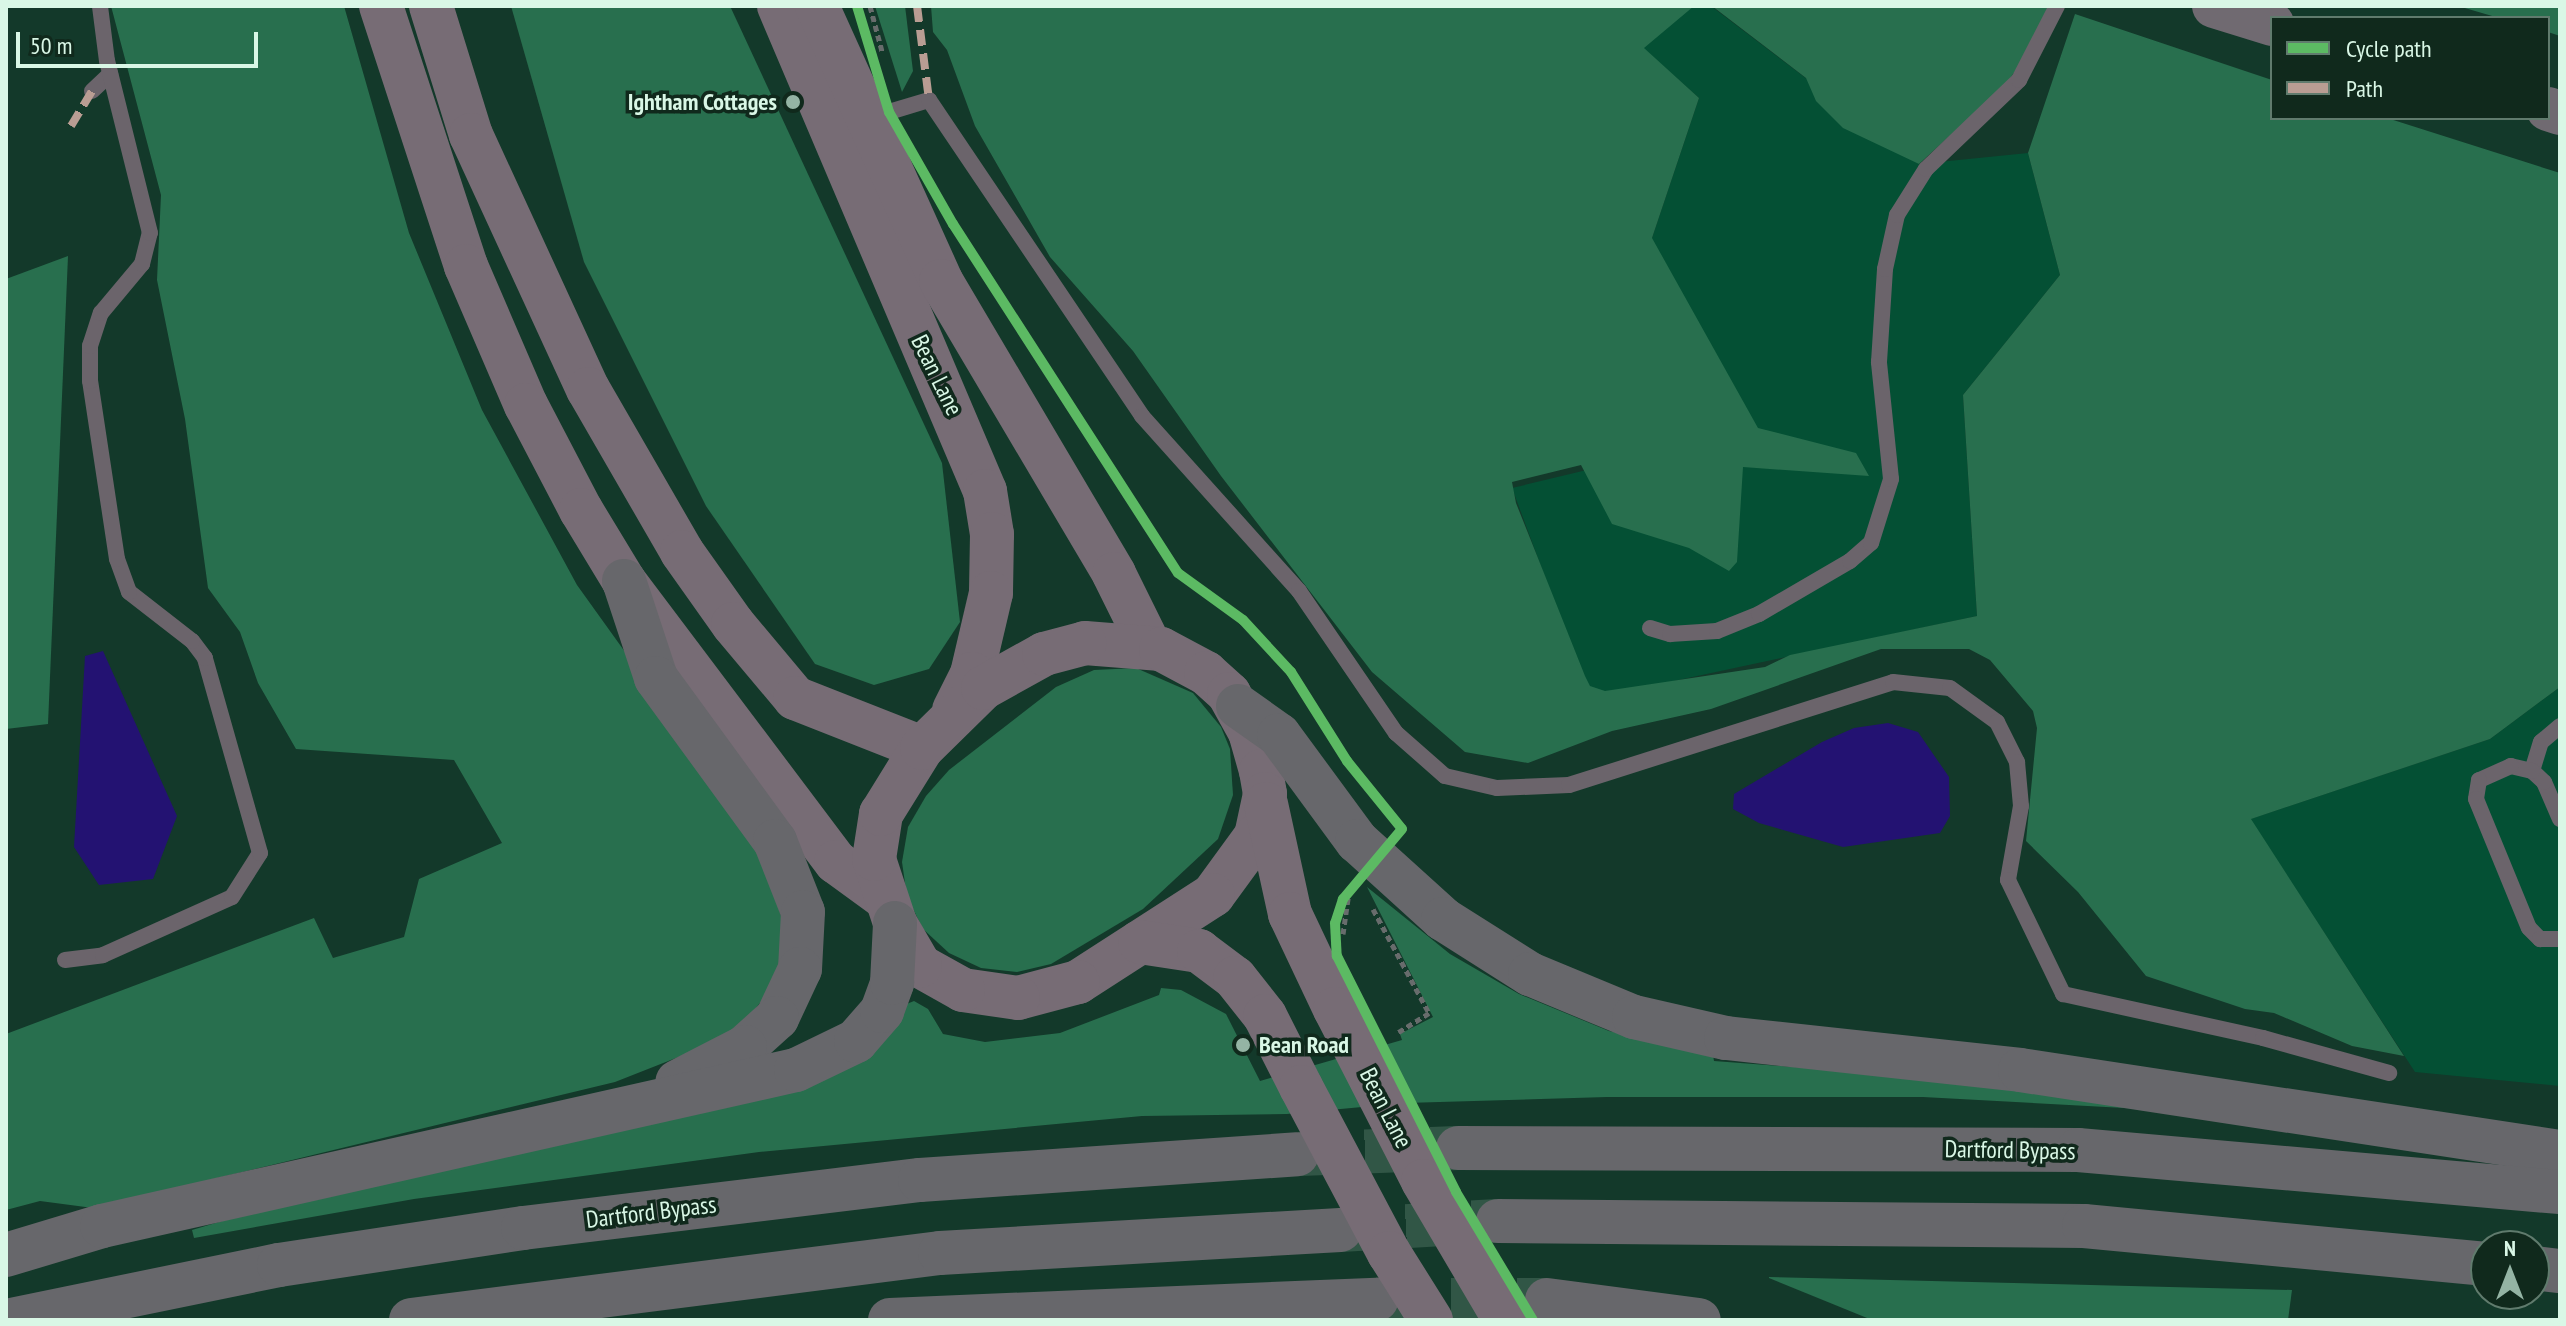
<!DOCTYPE html>
<html>
<head>
<meta charset="utf-8">
<style>
	body { margin:0 }
	#map { position:relative; width:2566px; height:1326px; overflow:hidden; background:#13392a; font-family:"PT Sans Narrow",sans-serif }
	div>[style] { position:absolute }
	[style*='--x'] { left:calc(var(--x)*1px); top:calc(var(--y)*1px); width:calc(var(--w)*1px); rotate:calc(var(--a)*1deg) }
	.built>* { inset:0; background:#045034 }
	.green>* { inset:0; background:#286f4e }
	.water>* { inset:0; background:#231272 }
	.highway-tunnel>* { height:44px; margin-top:-22px; transform-origin:0; background:repeating-linear-gradient(90deg,#315646 0 44px,transparent 0 66px) }
	.path>* { height:5px; margin-top:-2.5px; transform-origin:0; background:repeating-linear-gradient(90deg,#686c6c 0 6px,transparent 0 10px) }
	.lane>* { height:16px; margin:-8px; padding:0 8px; transform-origin:8px; border-radius:8px; background:#6b646b }
	.secondary>* { height:44px; margin:-22px; padding:0 22px; transform-origin:22px; border-radius:22px; background:#776c75 }
	.primary>* { height:44px; margin:-22px; padding:0 22px; transform-origin:22px; border-radius:22px; background:#706a71 }
	.highway>* { height:44px; margin:-22px; padding:0 22px; transform-origin:22px; border-radius:22px; background:#67676b }
	.secondary-bridge>* { height:44px; margin:-22px; padding:0 22px; transform-origin:22px; border-radius:22px; background:#776c75 }
	.quiet>* { height:8px; margin-top:-4px; transform-origin:0; background:repeating-linear-gradient(90deg,#b99d93 0 16px,transparent 0 24px) }
	.cycleway>* { height:10px; margin:-5px; padding:0 5px; transform-origin:5px; border-radius:5px; background:#5cba63 }
	.dots>* { width:22px; height:22px; translate:-50% -50%; box-sizing:border-box; border:4px solid #10291c; border-radius:50% }
	span { translate:-50% -50%; white-space:nowrap; text-align:center; line-height:1.15; -webkit-text-stroke:7px #10291c; paint-order:stroke }
	.poi-label { font-size:24px; color:#d9f7e6; font-weight:700 }
	.right { translate:-100% -50%; text-align:right }
	.left { translate:0 -50%; text-align:left }
	.street-label { font-size:24px; color:#d9f7e6 }
	.frame { position:absolute; inset:0; border:8px solid #d9f7e6; pointer-events:none }
	.legend { position:absolute; left:2270px; top:16px; width:280px; height:104px; box-sizing:border-box; background:#10291c; border:2px solid #607b6d; margin:0; padding:10px 14px; list-style:none; font-size:24px; color:#d9f7e6 }
	.legend li { display:flex; align-items:center; gap:16px; height:40px }
	.legend b { width:40px; border:2px solid #607b6d }
	.north { position:absolute; left:2470px; top:1230px; width:80px; height:80px; box-sizing:border-box; background:#10291c; border:2px solid #607b6d; border-radius:50%; rotate:0deg; font-size:22px; font-weight:700; line-height:32px; text-align:center; color:#d9f7e6 }
	.north::after { content:''; display:block; margin:auto; width:28px; height:36px; background:#94b4a4; clip-path:polygon(50% 0,100% 100%,50% 72%,0 100%) }
	.scale { position:absolute; left:16px; top:32px; width:242px; height:36px; box-sizing:border-box; border:4px solid #d9f7e6; border-top:0; padding-left:10px; font-size:24px; line-height:28px; white-space:nowrap; color:#d9f7e6; -webkit-text-stroke:6px #10291c; paint-order:stroke }
</style>
</head>
<body>
<div id="map">
	<div class="built">
		<i style="clip-path:polygon(1680px 6px,1711px 6px,1919px 164px,2028px 153px,2060px 275px,1963px 395px,1977px 616px,1590px 699px,1512px 488px,1662px 452px,1652px 238px,1699px 98px,1643px 48px)"></i>
		<i style="clip-path:polygon(2560px 687px,2560px 1086px,2415px 1072px,2250px 819px,2490px 739px)"></i>
	</div>
	<div class="green">
		<i style="clip-path:polygon(111px 6px,344px 6px,409px 233px,482px 410px,577px 585px,676px 723px,766px 868px,782px 919px,780px 961px,764px 998px,742px 1025px,709px 1045px,615px 1082px,93px 1208px,40px 1201px,6px 1210px,6px 1034px,314px 918px,333px 958px,404px 937px,419px 879px,502px 843px,454px 760px,296px 749px,258px 683px,240px 632px,208px 588px,185px 419px,157px 280px,161px 195px)"></i>
		<i style="clip-path:polygon(511px 6px,730px 6px,942px 463px,960px 622px,929px 669px,874px 685px,815px 664px,706px 506px,584px 262px)"></i>
		<i style="clip-path:polygon(875px 6px,905px 6px,913px 71px,902px 92px)"></i>
		<i style="clip-path:polygon(931px 6px,1694px 6px,1644px 48px,1699px 98px,1652px 238px,1758px 428px,1856px 453px,1869px 476px,1743px 467px,1737px 562px,1729px 571px,1689px 548px,1612px 524px,1581px 465px,1512px 482px,1516px 503px,1585px 676px,1590px 686px,1605px 691px,1765px 667px,1790px 655px,1977px 616px,1963px 395px,2060px 275px,2028px 153px,2075px 14px,2272px 80px,2272px 118px,2387px 118px,2560px 173px,2560px 687px,2490px 739px,2251px 819px,2404px 1056px,2352px 1046px,2274px 1013px,2245px 1009px,2146px 976px,2078px 892px,2026px 841px,2037px 728px,2033px 711px,1990px 660px,1969px 649px,1881px 649px,1711px 709px,1612px 731px,1528px 763px,1465px 752px,1372px 672px,1221px 476px,1133px 351px,1050px 257px,975px 126px,947px 50px,933px 32px)"></i>
		<i style="clip-path:polygon(1712px 6px,2047px 6px,2047px 12px,2035px 43px,2006px 84px,1919px 164px,1843px 128px,1816px 101px,1806px 78px)"></i>
		<i style="clip-path:polygon(2458px 6px,2560px 6px,2560px 36px,2548px 32px,2548px 18px,2499px 18px)"></i>
		<i style="clip-path:polygon(68px 256px,48px 724px,6px 729px,6px 279px)"></i>
		<i style="clip-path:polygon(1136px 668px,1193px 693px,1221px 727px,1230px 749px,1233px 795px,1218px 839px,1143px 909px,1051px 964px,1017px 972px,981px 968px,949px 953px,923px 929px,907px 897px,902px 862px,908px 827px,926px 796px,949px 770px,1056px 687px,1094px 670px)"></i>
		<i style="clip-path:polygon(1367px 887px,1450px 954px,1519px 994px,1609px 1031px,1713px 1055px,1714px 1061px,1913px 1076px,2143px 1109px,1923px 1097px,1607px 1097px,1405px 1103px,1287px 1114px,1142px 1116px,759px 1152px,414px 1199px,194px 1238px,192px 1230px,239px 1216px,599px 1129px,914px 1001px,928px 1009px,943px 1034px,985px 1042px,1060px 1033px,1159px 995px,1161px 988px,1181px 990px,1226px 1014px,1260px 1081px,1402px 1040px,1400px 1034px,1433px 1017px)"></i>
		<i style="clip-path:polygon(1769px 1278px,1769px 1277px,2292px 1290px,2288px 1320px,1872px 1320px)"></i>
	</div>
	<div class="water">
		<i style="clip-path:polygon(103px 651px,177px 816px,153px 879px,99px 885px,74px 847px,85px 656px)"></i>
		<i style="clip-path:polygon(1888px 723px,1918px 732px,1949px 777px,1950px 816px,1940px 833px,1843px 847px,1759px 823px,1733px 809px,1734px 794px,1822px 742px,1854px 728px)"></i>
	</div>
	<div class="highway-tunnel">
		<i style="--x:1299;--y:1154;--w:159;--a:-2.2"></i>
		<i style="--x:1340;--y:1230;--w:158;--a:-3.3"></i>
		<i style="--x:1385;--y:1300;--w:162;--a:0"></i>
	</div>
	<div class="path">
		<i style="--x:870;--y:6;--w:47;--a:75.1"></i>
		<i style="--x:1373;--y:909;--w:118;--a:61.7"></i>
		<i style="--x:1429;--y:1013;--w:36;--a:148"></i>
		<i style="--x:1343;--y:934;--w:42;--a:-81.9"></i>
	</div>
	<div class="lane">
		<i style="--x:92;--y:91;--w:25;--a:-43"></i>
		<i style="--x:872;--y:125;--w:21;--a:-37"></i>
		<i style="--x:889;--y:112;--w:42;--a:-16.7"></i>
		<i style="--x:929;--y:100;--w:381;--a:56"></i>
		<i style="--x:1142;--y:416;--w:235;--a:48.1"></i>
		<i style="--x:1299;--y:591;--w:172;--a:55.7"></i>
		<i style="--x:1396;--y:733;--w:65;--a:41.3"></i>
		<i style="--x:1445;--y:776;--w:53;--a:13"></i>
		<i style="--x:1497;--y:788;--w:72;--a:-2.4"></i>
		<i style="--x:1569;--y:785;--w:340;--a:-17.6"></i>
		<i style="--x:1893;--y:682;--w:57;--a:6"></i>
		<i style="--x:1950;--y:688;--w:58;--a:35.9"></i>
		<i style="--x:1997;--y:722;--w:45;--a:63.4"></i>
		<i style="--x:2017;--y:762;--w:44;--a:84.8"></i>
		<i style="--x:2021;--y:806;--w:75;--a:100"></i>
		<i style="--x:2008;--y:880;--w:127;--a:64.2"></i>
		<i style="--x:2063;--y:994;--w:205;--a:12.4"></i>
		<i style="--x:2263;--y:1038;--w:131;--a:15.5"></i>
		<i style="--x:1650;--y:628;--w:21;--a:17"></i>
		<i style="--x:1670;--y:634;--w:47;--a:-3.7"></i>
		<i style="--x:1717;--y:631;--w:45;--a:-22"></i>
		<i style="--x:1759;--y:614;--w:105;--a:-30.2"></i>
		<i style="--x:1850;--y:561;--w:28;--a:-41"></i>
		<i style="--x:1871;--y:543;--w:67;--a:-72.6"></i>
		<i style="--x:1891;--y:479;--w:118;--a:-95.9"></i>
		<i style="--x:1879;--y:362;--w:93;--a:-86.3"></i>
		<i style="--x:1885;--y:269;--w:55;--a:-77.5"></i>
		<i style="--x:1897;--y:215;--w:54;--a:-57.8"></i>
		<i style="--x:1926;--y:169;--w:129;--a:-43.7"></i>
		<i style="--x:2019;--y:80;--w:83;--a:-62.8"></i>
		<i style="--x:2532;--y:771;--w:30;--a:-73"></i>
		<i style="--x:2541;--y:742;--w:25;--a:-40"></i>
		<i style="--x:2560;--y:819;--w:40;--a:-113.4"></i>
		<i style="--x:2544;--y:782;--w:16;--a:-137"></i>
		<i style="--x:2532;--y:771;--w:22;--a:-167"></i>
		<i style="--x:2511;--y:766;--w:35;--a:156"></i>
		<i style="--x:2479;--y:780;--w:19;--a:99"></i>
		<i style="--x:2476;--y:799;--w:139;--a:67.7"></i>
		<i style="--x:2529;--y:928;--w:16;--a:45"></i>
		<i style="--x:2540;--y:939;--w:20;--a:0"></i>
		<i style="--x:65;--y:960;--w:38;--a:-7"></i>
		<i style="--x:103;--y:955;--w:141;--a:-24.2"></i>
		<i style="--x:232;--y:897;--w:52;--a:-57.5"></i>
		<i style="--x:260;--y:853;--w:203;--a:-105.8"></i>
		<i style="--x:205;--y:658;--w:21;--a:-127"></i>
		<i style="--x:192;--y:641;--w:80;--a:-142.1"></i>
		<i style="--x:129;--y:592;--w:35;--a:-110"></i>
		<i style="--x:117;--y:559;--w:180;--a:-98.6"></i>
		<i style="--x:90;--y:381;--w:35;--a:-90"></i>
		<i style="--x:90;--y:346;--w:35;--a:-72"></i>
		<i style="--x:101;--y:313;--w:64;--a:-50.1"></i>
		<i style="--x:142;--y:264;--w:32;--a:-76"></i>
		<i style="--x:150;--y:233;--w:177;--a:-104"></i>
		<i style="--x:107;--y:61;--w:55;--a:-97.3"></i>
	</div>
	<div class="secondary">
		<i style="--x:381;--y:6;--w:274;--a:71.9"></i>
		<i style="--x:466;--y:266;--w:151;--a:66.7"></i>
		<i style="--x:526;--y:405;--w:119;--a:62.4"></i>
		<i style="--x:581;--y:510;--w:83;--a:58.8"></i>
		<i style="--x:624;--y:581;--w:352;--a:53"></i>
		<i style="--x:836;--y:862;--w:59;--a:36.1"></i>
		<i style="--x:431;--y:6;--w:135;--a:72.8"></i>
		<i style="--x:471;--y:135;--w:280;--a:65.3"></i>
		<i style="--x:588;--y:389;--w:188;--a:60"></i>
		<i style="--x:682;--y:552;--w:88;--a:54.7"></i>
		<i style="--x:733;--y:624;--w:97;--a:50"></i>
		<i style="--x:795;--y:698;--w:136;--a:21.5"></i>
		<i style="--x:779;--y:6;--w:527;--a:66.99"></i>
		<i style="--x:985;--y:491;--w:44;--a:80.8"></i>
		<i style="--x:992;--y:534;--w:59;--a:91"></i>
		<i style="--x:991;--y:593;--w:83;--a:103.2"></i>
		<i style="--x:972;--y:674;--w:40;--a:116.6"></i>
		<i style="--x:817;--y:6;--w:302;--a:65.7"></i>
		<i style="--x:941;--y:281;--w:340;--a:59.4"></i>
		<i style="--x:1114;--y:574;--w:81;--a:63.7"></i>
		<i style="--x:1085;--y:643;--w:76;--a:4.5"></i>
		<i style="--x:1161;--y:649;--w:51;--a:28.1"></i>
		<i style="--x:1206;--y:673;--w:31;--a:42"></i>
		<i style="--x:1229;--y:694;--w:43;--a:61.1"></i>
		<i style="--x:1250;--y:732;--w:41;--a:74.2"></i>
		<i style="--x:1261;--y:771;--w:23;--a:80"></i>
		<i style="--x:1265;--y:794;--w:43;--a:102.1"></i>
		<i style="--x:1256;--y:836;--w:73;--a:126.1"></i>
		<i style="--x:1213;--y:895;--w:161;--a:147.2"></i>
		<i style="--x:1078;--y:982;--w:62;--a:165.1"></i>
		<i style="--x:1018;--y:998;--w:56;--a:-171.7"></i>
		<i style="--x:963;--y:990;--w:49;--a:-150.8"></i>
		<i style="--x:920;--y:966;--w:50;--a:-120.2"></i>
		<i style="--x:895;--y:923;--w:67;--a:-108.2"></i>
		<i style="--x:874;--y:859;--w:46;--a:-81.2"></i>
		<i style="--x:881;--y:814;--w:78;--a:-58.2"></i>
		<i style="--x:922;--y:748;--w:86;--a:-44.5"></i>
		<i style="--x:983;--y:688;--w:70;--a:-29.1"></i>
		<i style="--x:1044;--y:654;--w:42;--a:-15"></i>
		<i style="--x:1266;--y:804;--w:113;--a:77.7"></i>
		<i style="--x:1290;--y:914;--w:105;--a:64.7"></i>
		<i style="--x:1140;--y:942;--w:60;--a:8.7"></i>
		<i style="--x:1199;--y:951;--w:45;--a:36.9"></i>
		<i style="--x:1235;--y:978;--w:48;--a:51.7"></i>
		<i style="--x:1265;--y:1016;--w:80;--a:63.1"></i>
	</div>
	<div class="primary">
		<i style="--x:2214;--y:6;--w:61;--a:17.2"></i>
		<i style="--x:2548;--y:109;--w:13;--a:18"></i>
	</div>
	<div class="highway">
		<i style="--x:624;--y:581;--w:102;--a:71.7"></i>
		<i style="--x:656;--y:678;--w:202;--a:53.9"></i>
		<i style="--x:775;--y:841;--w:76;--a:68.5"></i>
		<i style="--x:803;--y:912;--w:57;--a:93"></i>
		<i style="--x:800;--y:969;--w:54;--a:115.1"></i>
		<i style="--x:777;--y:1018;--w:43;--a:137.8"></i>
		<i style="--x:745;--y:1047;--w:76;--a:152.8"></i>
		<i style="--x:1238;--y:706;--w:50;--a:35.3"></i>
		<i style="--x:1279;--y:735;--w:132;--a:53.7"></i>
		<i style="--x:1357;--y:841;--w:116;--a:42.2"></i>
		<i style="--x:1443;--y:919;--w:103;--a:32.3"></i>
		<i style="--x:1530;--y:974;--w:113;--a:22.5"></i>
		<i style="--x:1634;--y:1017;--w:94;--a:12.9"></i>
		<i style="--x:1726;--y:1038;--w:296;--a:6.2"></i>
		<i style="--x:2020;--y:1070;--w:546;--a:8.63"></i>
		<i style="--x:1458;--y:1148;--w:620;--a:0.18"></i>
		<i style="--x:2078;--y:1150;--w:484;--a:5"></i>
		<i style="--x:1498;--y:1221;--w:586;--a:0.49"></i>
		<i style="--x:2084;--y:1226;--w:404;--a:5.4"></i>
		<i style="--x:6;--y:1255;--w:100;--a:-16.8"></i>
		<i style="--x:102;--y:1226;--w:711;--a:-12.67"></i>
		<i style="--x:796;--y:1070;--w:67;--a:-25.8"></i>
		<i style="--x:856;--y:1041;--w:40;--a:-49"></i>
		<i style="--x:882;--y:1011;--w:30;--a:-70"></i>
		<i style="--x:892;--y:983;--w:60;--a:-87.1"></i>
		<i style="--x:2534;--y:1268;--w:26;--a:7"></i>
		<i style="--x:1547;--y:1300;--w:153;--a:7.5"></i>
		<i style="--x:11;--y:1320;--w:274;--a:-11.6"></i>
		<i style="--x:279;--y:1265;--w:247;--a:-8.6"></i>
		<i style="--x:523;--y:1228;--w:400;--a:-6.9"></i>
		<i style="--x:920;--y:1180;--w:378;--a:-3.9"></i>
		<i style="--x:411;--y:1320;--w:533;--a:-7.22"></i>
		<i style="--x:940;--y:1253;--w:401;--a:-3.3"></i>
		<i style="--x:890;--y:1320;--w:487;--a:-2.4"></i>
	</div>
	<div class="secondary-bridge">
		<i style="--x:1335;--y:1009;--w:193;--a:62.9"></i>
		<i style="--x:1423;--y:1181;--w:161;--a:59.5"></i>
		<i style="--x:1301;--y:1087;--w:188;--a:62.1"></i>
		<i style="--x:1389;--y:1253;--w:79;--a:57.9"></i>
	</div>
	<div class="quiet">
		<i style="--x:917;--y:6;--w:95;--a:82.7"></i>
		<i style="--x:71;--y:126;--w:41;--a:-59"></i>
	</div>
	<div class="cycleway">
		<i style="--x:857;--y:6;--w:111;--a:73.2"></i>
		<i style="--x:889;--y:112;--w:129;--a:60.3"></i>
		<i style="--x:953;--y:224;--w:415;--a:57.2"></i>
		<i style="--x:1178;--y:573;--w:80;--a:35.9"></i>
		<i style="--x:1243;--y:620;--w:71;--a:47.3"></i>
		<i style="--x:1291;--y:672;--w:105;--a:57.8"></i>
		<i style="--x:1347;--y:761;--w:87;--a:51"></i>
		<i style="--x:1402;--y:829;--w:92;--a:130.1"></i>
		<i style="--x:1343;--y:899;--w:25;--a:108"></i>
		<i style="--x:1335;--y:923;--w:33;--a:87"></i>
		<i style="--x:1337;--y:956;--w:264;--a:63.2"></i>
		<i style="--x:1456;--y:1192;--w:149;--a:59"></i>
	</div>
	<div class="dots">
		<i style="left:793px;top:102px;background:#94b4a4"></i>
		<i style="left:1243px;top:1045px;background:#94b4a4"></i>
	</div>
	<div class="poi-label">
		<span class="right" style="left:777px;top:102px">Ightham Cottages</span>
		<span class="left" style="left:1259px;top:1045px">Bean Road</span>
	</div>
	<div class="street-label">
		<span style="left:937px;top:375px;rotate:64deg">Bean Lane</span>
		<span style="left:1386px;top:1108px;rotate:63deg">Bean Lane</span>
		<span style="left:2010px;top:1150px;rotate:1deg">Dartford Bypass</span>
		<span style="left:651px;top:1212px;rotate:-7deg">Dartford Bypass</span>
	</div>
	<div class="frame"></div>
	<ul class="legend">
	<li><b style="height:10px;background:#5cba63"></b>Cycle path</li>
	<li><b style="height:10px;background:#b99d93"></b>Path</li>
	</ul>
	<div class="north">N</div>
	<div class="scale">50 m</div>
</div>
</body>
</html>
